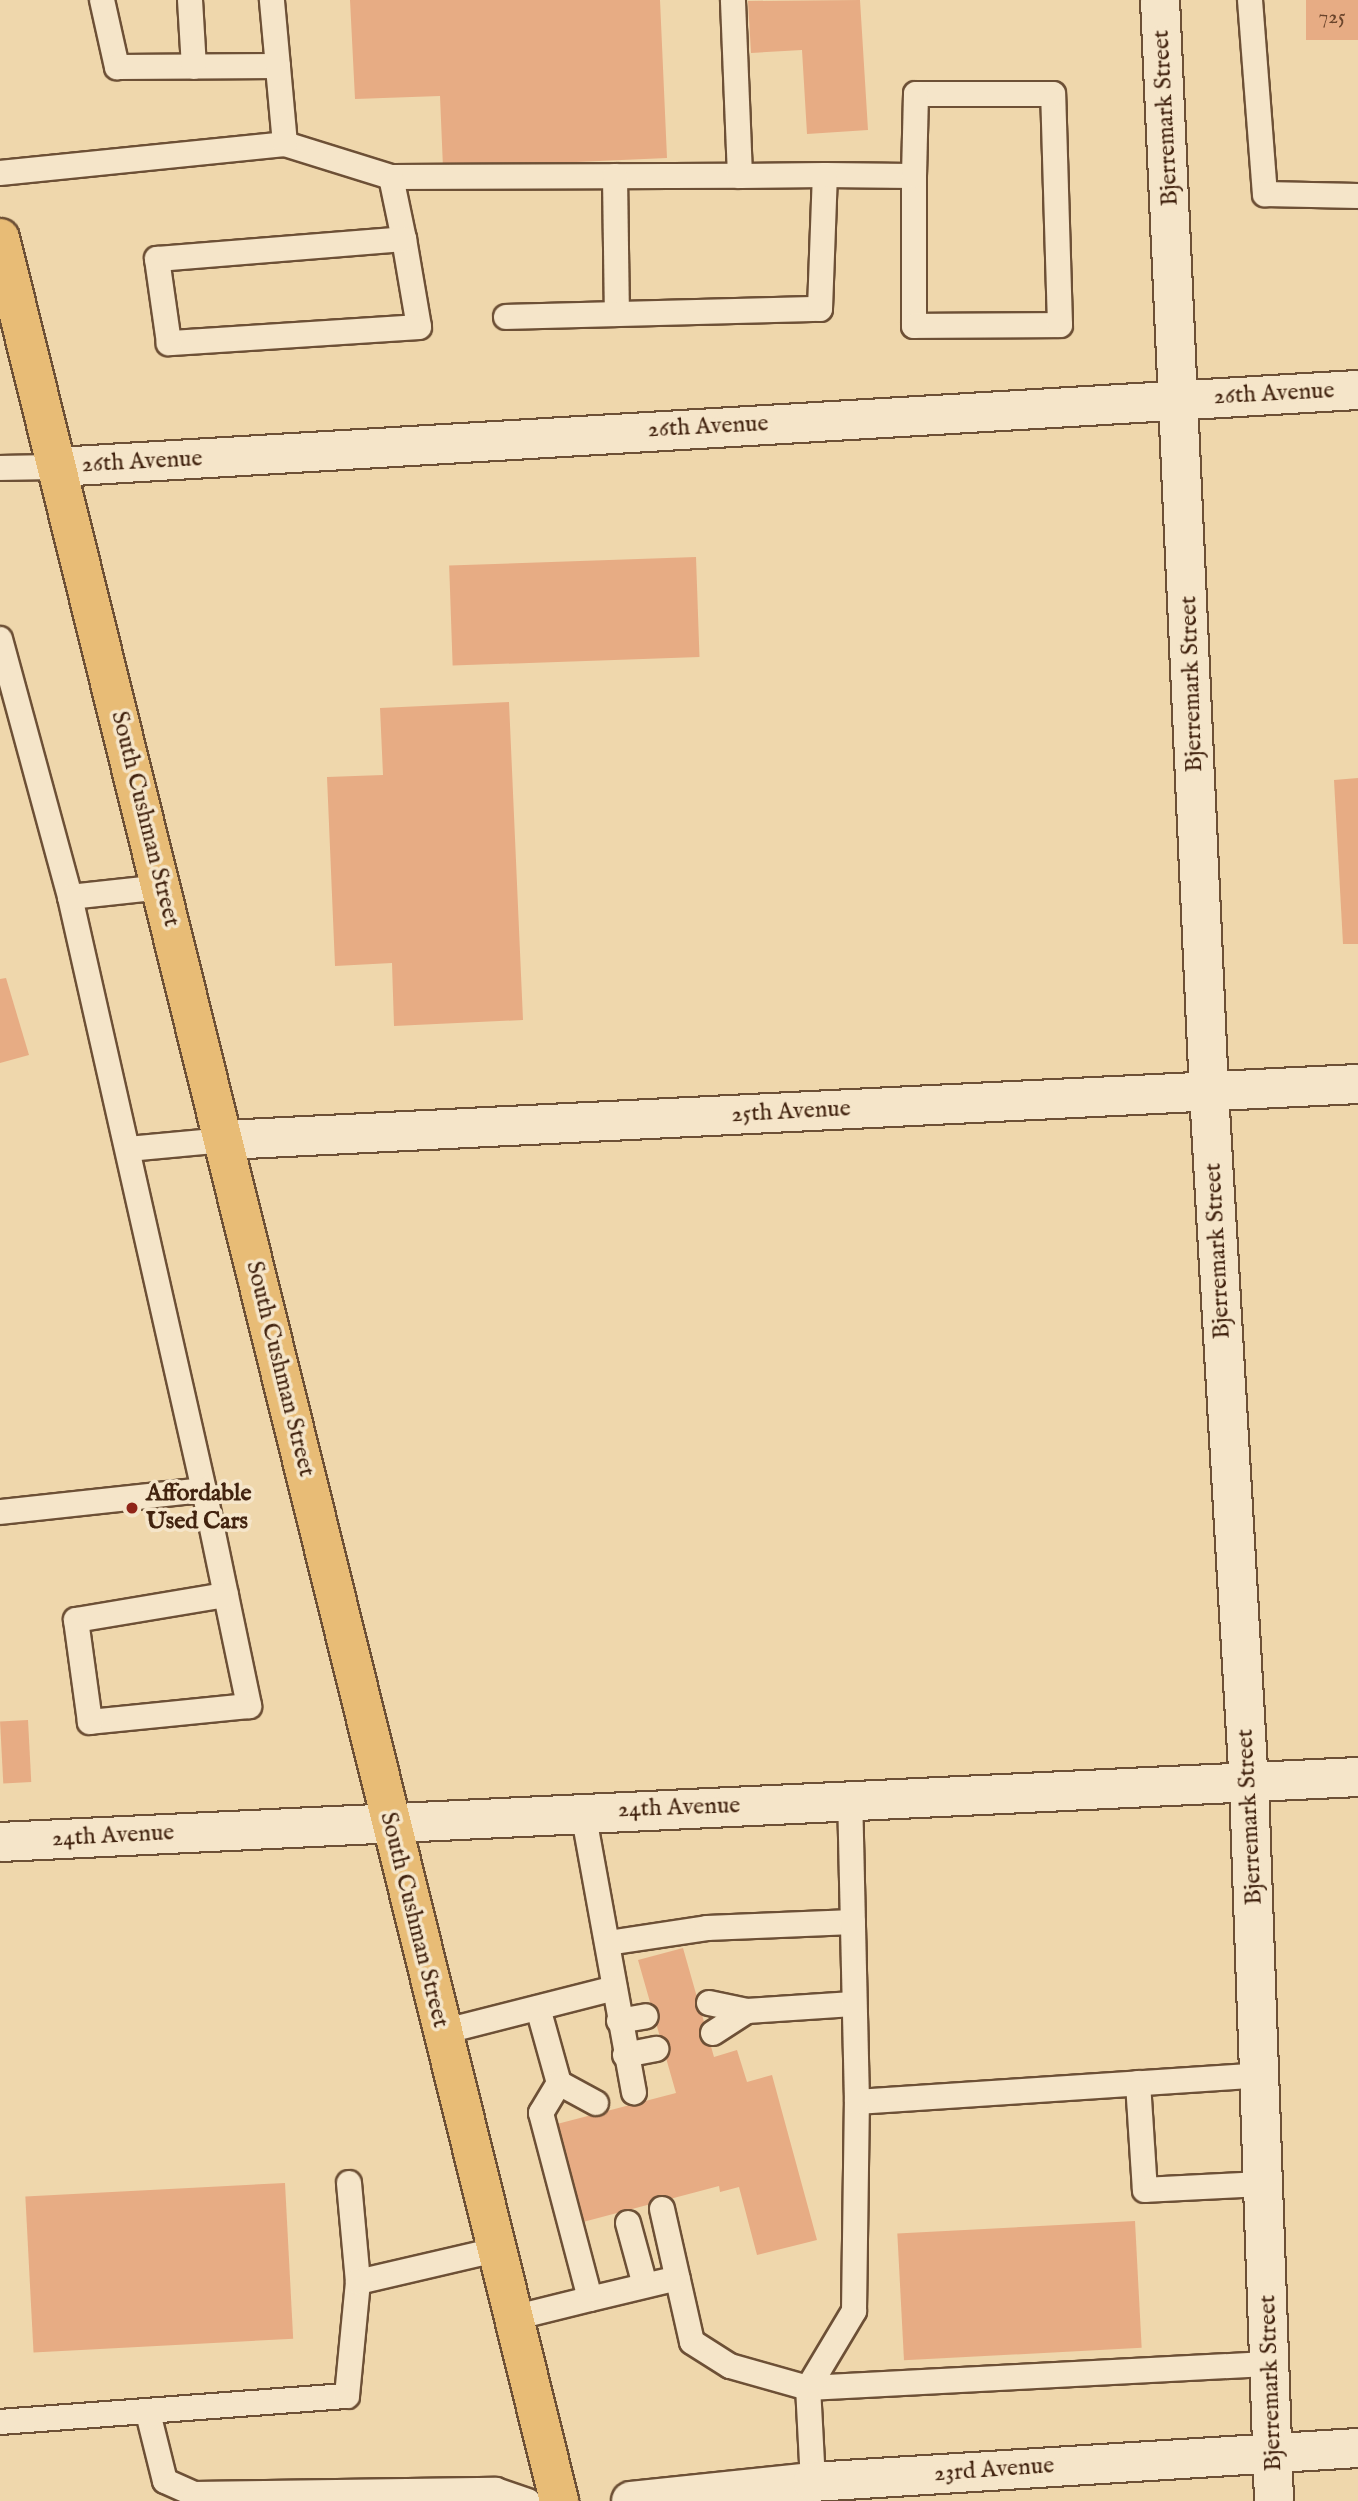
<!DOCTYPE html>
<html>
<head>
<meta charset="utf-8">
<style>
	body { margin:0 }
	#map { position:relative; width:1358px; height:2501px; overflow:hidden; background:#efd7ac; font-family:"IM FELL English",serif }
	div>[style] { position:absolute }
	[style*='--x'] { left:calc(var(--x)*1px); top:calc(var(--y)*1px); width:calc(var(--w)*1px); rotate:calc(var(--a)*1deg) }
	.building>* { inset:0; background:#e7ac84; transform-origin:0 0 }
	.roads { filter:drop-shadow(2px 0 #6d5036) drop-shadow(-2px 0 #6d5036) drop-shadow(0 2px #6d5036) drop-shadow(0 -2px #6d5036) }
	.service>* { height:24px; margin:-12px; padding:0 12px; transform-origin:12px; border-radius:12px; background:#f5e5c9 }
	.minor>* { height:38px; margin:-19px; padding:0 19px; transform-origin:19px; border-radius:19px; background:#f5e5c9 }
	.tertiary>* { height:38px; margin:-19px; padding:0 19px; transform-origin:19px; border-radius:19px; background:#f5e5c9 }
	.primary>* { height:38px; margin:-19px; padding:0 19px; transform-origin:19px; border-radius:19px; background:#e8bc76 }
	.dots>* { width:19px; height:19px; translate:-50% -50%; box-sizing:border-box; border:4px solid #f5e5c9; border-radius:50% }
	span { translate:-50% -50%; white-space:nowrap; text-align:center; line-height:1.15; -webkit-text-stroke:7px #f5e5c9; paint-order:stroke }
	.number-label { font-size:21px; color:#6b452c }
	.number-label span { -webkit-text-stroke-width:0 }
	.street-label { font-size:24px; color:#42230f }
	.poi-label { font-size:24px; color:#42230f; font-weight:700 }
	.left { translate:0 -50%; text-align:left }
</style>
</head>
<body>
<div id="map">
	<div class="building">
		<i style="clip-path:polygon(350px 0,660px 0,667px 158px,443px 168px,440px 96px,355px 99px)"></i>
		<i style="clip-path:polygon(860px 0,868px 130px,807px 134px,802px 50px,751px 53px,748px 1px)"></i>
		<i style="left:1306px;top:0;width:52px;height:40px"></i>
		<i style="left:696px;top:557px;width:100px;height:247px;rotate:88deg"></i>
		<i style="clip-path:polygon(509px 702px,523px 1020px,394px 1026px,392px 963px,335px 966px,327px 777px,383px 775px,380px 708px)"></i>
		<i style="clip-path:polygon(1358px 778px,1358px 944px,1343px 944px,1334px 780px)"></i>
		<i style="clip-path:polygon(6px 978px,29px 1055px,0 1063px,0 979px)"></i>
		<i style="left:28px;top:1720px;width:62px;height:28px;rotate:87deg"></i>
		<i style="clip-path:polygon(683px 1948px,714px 2057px,737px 2050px,747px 2082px,772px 2075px,817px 2240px,757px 2255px,739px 2187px,720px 2192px,719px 2186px,583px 2222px,557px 2124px,676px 2093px,638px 1960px)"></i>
		<i style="left:285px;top:2183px;width:156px;height:260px;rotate:87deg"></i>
		<i style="left:1135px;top:2221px;width:127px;height:238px;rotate:87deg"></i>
	</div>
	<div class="roads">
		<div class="service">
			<i style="--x:102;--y:0;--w:69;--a:77.4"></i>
			<i style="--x:117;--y:67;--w:161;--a:-0.4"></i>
			<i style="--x:190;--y:0;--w:67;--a:86.6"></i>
			<i style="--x:1250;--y:0;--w:195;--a:85.6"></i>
			<i style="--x:1265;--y:194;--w:93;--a:1.2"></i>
			<i style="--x:285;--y:144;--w:111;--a:17.3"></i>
			<i style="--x:391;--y:177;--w:349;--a:-0.2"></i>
			<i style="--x:740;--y:176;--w:176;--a:-92.3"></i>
			<i style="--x:0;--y:173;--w:286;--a:-5.8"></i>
			<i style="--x:285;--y:144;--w:145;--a:-95.2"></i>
			<i style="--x:825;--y:175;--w:89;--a:0.6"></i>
			<i style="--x:914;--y:176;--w:150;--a:90"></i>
			<i style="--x:914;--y:326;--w:146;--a:-0.4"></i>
			<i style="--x:1060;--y:325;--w:231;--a:-91.7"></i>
			<i style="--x:1053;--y:94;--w:137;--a:180"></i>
			<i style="--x:916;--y:94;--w:82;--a:91.4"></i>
			<i style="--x:615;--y:176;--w:138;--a:89.2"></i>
			<i style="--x:391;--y:177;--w:63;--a:78.2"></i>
			<i style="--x:404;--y:239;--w:89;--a:80.3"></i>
			<i style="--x:419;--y:327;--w:251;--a:176.3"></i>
			<i style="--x:169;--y:343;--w:85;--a:-98.1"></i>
			<i style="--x:157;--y:259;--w:248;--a:-4.6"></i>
			<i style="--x:506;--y:317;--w:314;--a:-1.5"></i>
			<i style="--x:820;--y:309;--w:134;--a:-87.9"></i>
			<i style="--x:825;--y:175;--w:85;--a:179.3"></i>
			<i style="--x:0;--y:468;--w:57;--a:-1"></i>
			<i style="--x:0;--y:639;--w:267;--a:74.8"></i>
			<i style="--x:70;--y:897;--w:608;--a:77.27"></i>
			<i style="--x:204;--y:1490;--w:221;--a:78.2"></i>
			<i style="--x:249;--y:1706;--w:160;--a:174.3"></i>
			<i style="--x:90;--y:1722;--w:103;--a:-97.8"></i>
			<i style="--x:76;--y:1620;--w:152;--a:-9.5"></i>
			<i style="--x:70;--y:897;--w:93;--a:-6.2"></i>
			<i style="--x:128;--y:1149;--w:97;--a:-5.3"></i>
			<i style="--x:0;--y:1512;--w:205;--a:-6.2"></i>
			<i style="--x:583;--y:1812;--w:285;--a:79.7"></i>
			<i style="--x:608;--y:1943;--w:100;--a:-8.6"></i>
			<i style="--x:707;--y:1928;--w:146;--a:-2.4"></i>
			<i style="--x:709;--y:2003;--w:39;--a:12"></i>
			<i style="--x:538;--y:2008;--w:78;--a:74.4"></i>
			<i style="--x:559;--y:2083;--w:35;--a:121"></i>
			<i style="--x:541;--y:2113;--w:192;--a:75.2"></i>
			<i style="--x:590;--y:2299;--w:90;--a:-13.4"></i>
			<i style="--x:619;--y:2021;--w:27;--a:-10"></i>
			<i style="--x:442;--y:2032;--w:178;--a:-14.3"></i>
			<i style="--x:713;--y:2033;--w:40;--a:-32.9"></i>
			<i style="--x:747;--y:2011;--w:106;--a:-3.8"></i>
			<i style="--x:625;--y:2055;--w:32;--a:-11"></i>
			<i style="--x:559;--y:2083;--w:42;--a:28.4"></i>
			<i style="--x:1138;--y:2083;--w:107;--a:86.3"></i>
			<i style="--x:1145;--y:2190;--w:120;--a:-2.9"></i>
			<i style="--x:857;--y:2102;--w:404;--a:-3.8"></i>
			<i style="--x:349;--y:2183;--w:99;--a:84.8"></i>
			<i style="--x:662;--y:2209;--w:136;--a:77.3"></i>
			<i style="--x:692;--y:2342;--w:45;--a:32.3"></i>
			<i style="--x:730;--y:2366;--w:81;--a:15.8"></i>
			<i style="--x:808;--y:2388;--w:464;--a:-3"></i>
			<i style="--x:628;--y:2223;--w:64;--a:74.7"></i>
			<i style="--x:513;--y:2318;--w:79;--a:-13.9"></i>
			<i style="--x:148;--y:2413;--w:70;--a:76"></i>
			<i style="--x:165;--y:2481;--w:32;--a:24"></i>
			<i style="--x:194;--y:2494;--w:302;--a:-0.8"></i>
			<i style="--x:496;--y:2490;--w:34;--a:19"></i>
			<i style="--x:0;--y:2422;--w:348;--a:-4.3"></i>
			<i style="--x:347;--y:2396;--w:115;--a:-84.5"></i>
			<i style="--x:358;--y:2282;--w:142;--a:-13.1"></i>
			<i style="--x:813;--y:2482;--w:94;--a:-93"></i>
			<i style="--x:808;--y:2388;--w:90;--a:-59.1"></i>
			<i style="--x:854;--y:2311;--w:209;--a:-89.2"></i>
			<i style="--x:857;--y:2102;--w:300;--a:-91.3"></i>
		</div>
		<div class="minor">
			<i style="--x:1160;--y:0;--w:1093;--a:87.43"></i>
			<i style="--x:1209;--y:1092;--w:694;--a:86.7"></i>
			<i style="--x:1249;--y:1785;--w:716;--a:88"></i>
			<i style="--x:57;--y:467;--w:1303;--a:-3.39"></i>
			<i style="--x:225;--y:1140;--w:1134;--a:-2.83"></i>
			<i style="--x:0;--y:1842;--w:1360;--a:-2.74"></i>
		</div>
		<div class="tertiary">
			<i style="--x:631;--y:2501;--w:183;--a:-6"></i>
			<i style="--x:813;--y:2482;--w:546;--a:-3.57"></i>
		</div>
		<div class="primary">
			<i style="--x:0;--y:238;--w:2331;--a:76.12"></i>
		</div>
	</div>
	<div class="dots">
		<i style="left:132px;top:1508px;background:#8f2418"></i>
	</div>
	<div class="number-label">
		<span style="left:1332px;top:18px">725</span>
	</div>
	<div class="street-label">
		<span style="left:1166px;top:118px;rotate:-93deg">Bjerremark Street</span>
		<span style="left:1274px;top:394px;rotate:-3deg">26th Avenue</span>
		<span style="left:708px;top:427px;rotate:-3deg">26th Avenue</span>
		<span style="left:142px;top:462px;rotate:-3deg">26th Avenue</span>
		<span style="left:1192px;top:684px;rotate:-92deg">Bjerremark Street</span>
		<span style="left:145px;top:819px;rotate:76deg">South Cushman Street</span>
		<span style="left:791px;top:1112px;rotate:-3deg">25th Avenue</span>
		<span style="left:1218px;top:1251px;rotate:-93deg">Bjerremark Street</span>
		<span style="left:280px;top:1369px;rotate:76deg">South Cushman Street</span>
		<span style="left:679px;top:1808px;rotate:-2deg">24th Avenue</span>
		<span style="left:1250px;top:1817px;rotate:-93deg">Bjerremark Street</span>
		<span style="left:113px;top:1836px;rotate:-3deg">24th Avenue</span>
		<span style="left:414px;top:1920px;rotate:76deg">South Cushman Street</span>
		<span style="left:1271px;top:2383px;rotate:-92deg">Bjerremark Street</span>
		<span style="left:994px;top:2470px;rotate:-4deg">23rd Avenue</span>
	</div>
	<div class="poi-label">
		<span class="left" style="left:146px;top:1508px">Affordable<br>Used Cars</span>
	</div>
</div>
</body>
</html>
